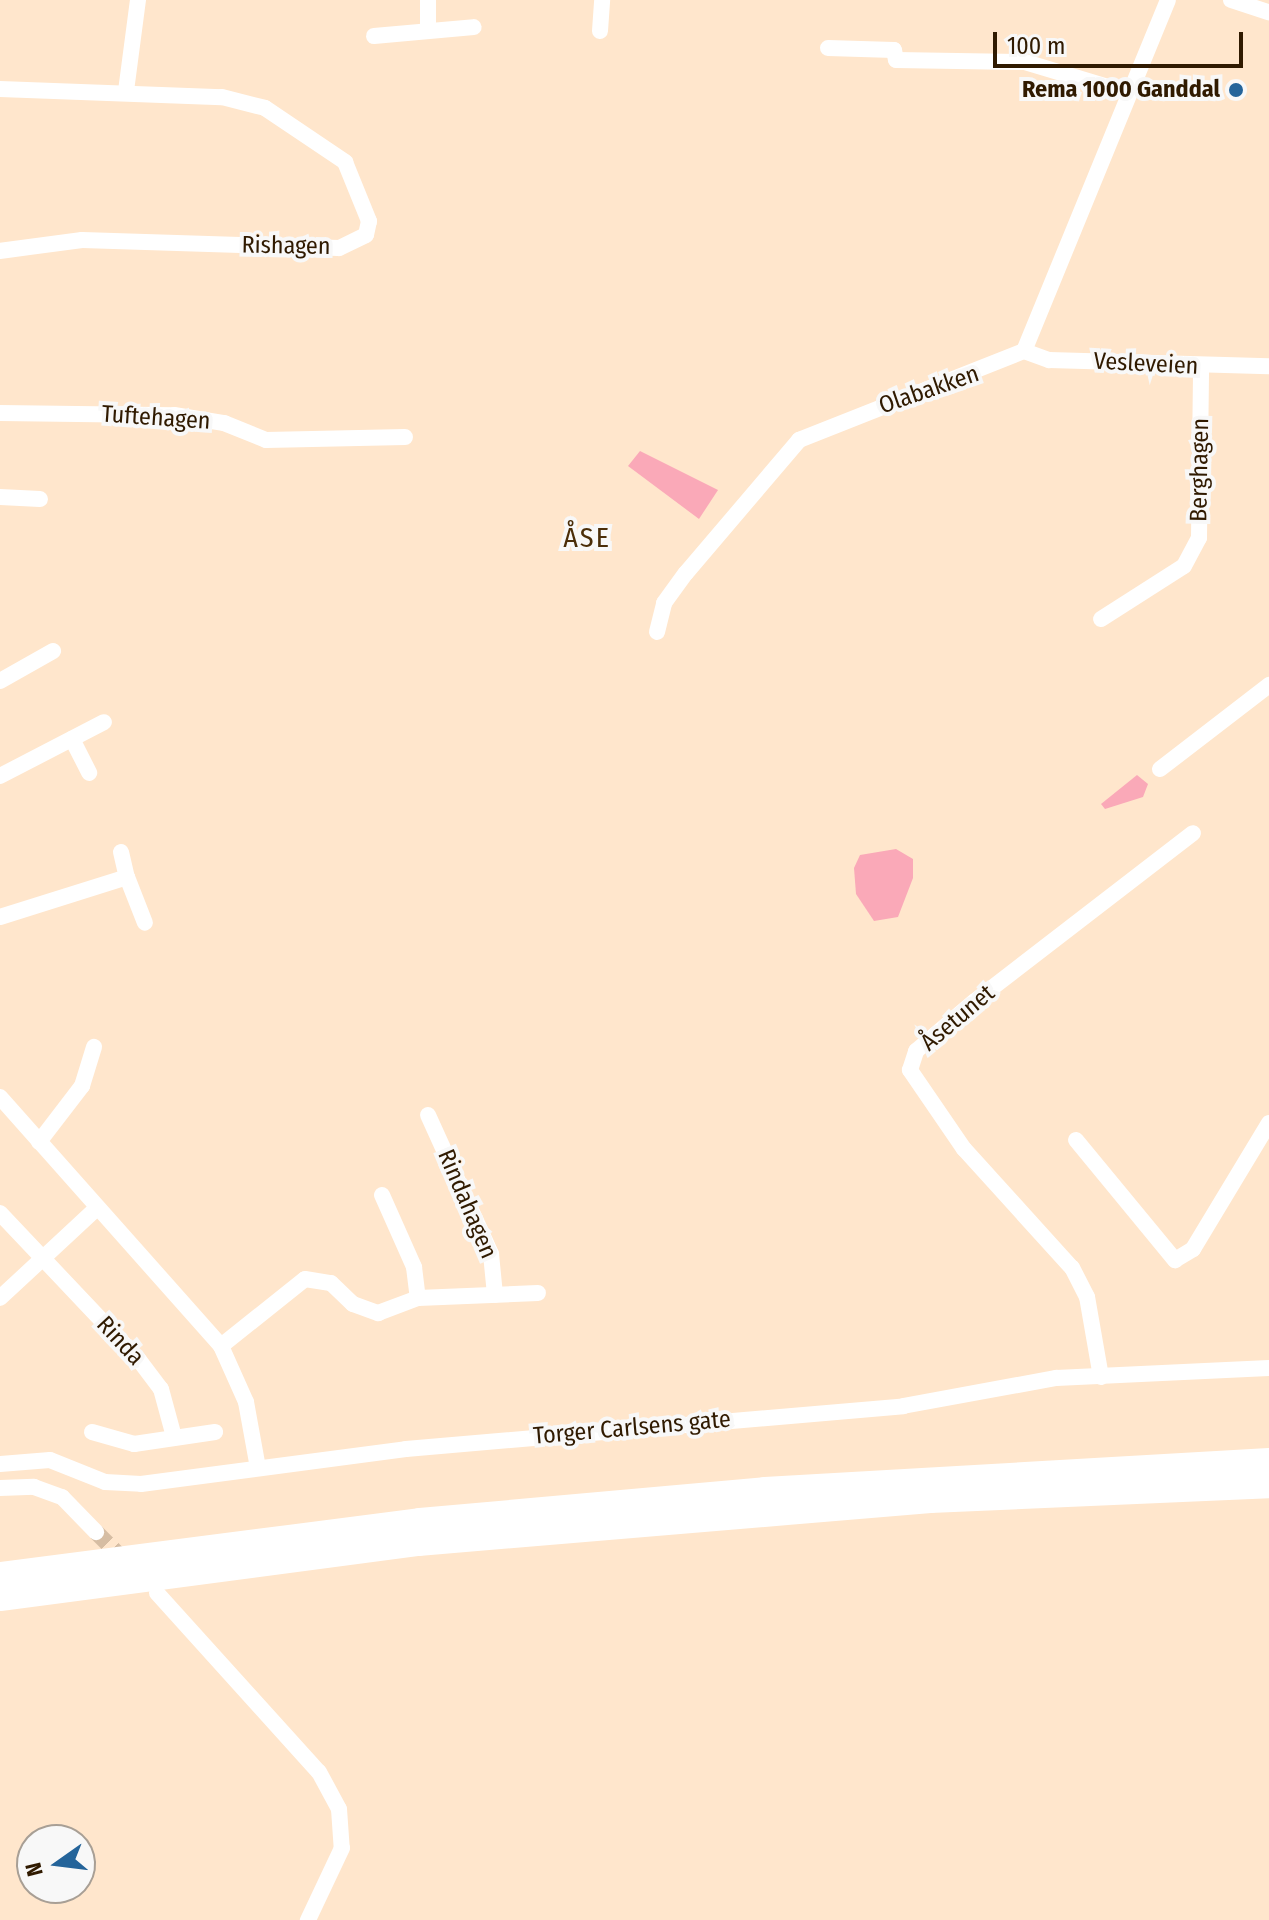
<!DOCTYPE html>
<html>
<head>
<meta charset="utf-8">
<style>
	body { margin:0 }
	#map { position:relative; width:1269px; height:1920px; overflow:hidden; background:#ffe6cc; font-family:"Fira Sans Condensed",sans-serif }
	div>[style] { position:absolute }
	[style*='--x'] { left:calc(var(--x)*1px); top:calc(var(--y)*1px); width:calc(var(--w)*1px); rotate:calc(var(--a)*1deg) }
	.green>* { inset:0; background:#faa9b8 }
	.street-tunnel>* { height:16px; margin-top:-8px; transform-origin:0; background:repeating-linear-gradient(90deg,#d6bda3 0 16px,transparent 0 24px) }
	.street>* { height:16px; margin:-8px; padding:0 8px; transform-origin:8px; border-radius:8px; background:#fff }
	.highway>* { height:28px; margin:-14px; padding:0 14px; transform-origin:14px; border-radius:14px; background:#fff }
	.dots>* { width:22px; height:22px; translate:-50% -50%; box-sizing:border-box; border:4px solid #f8f8f8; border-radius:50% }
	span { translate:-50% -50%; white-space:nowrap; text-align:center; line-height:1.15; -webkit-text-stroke:8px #f8f8f8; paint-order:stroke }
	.poi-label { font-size:24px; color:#301a00; font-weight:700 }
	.right { translate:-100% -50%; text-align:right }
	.street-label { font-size:24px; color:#301a00 }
	.quarter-label { font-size:28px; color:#4b2e09; letter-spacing:2px }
	.north { position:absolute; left:16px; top:1824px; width:80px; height:80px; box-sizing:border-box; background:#f8f8f8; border:2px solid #a89f95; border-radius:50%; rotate:256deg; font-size:22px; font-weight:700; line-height:32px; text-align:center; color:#301a00 }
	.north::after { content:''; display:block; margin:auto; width:28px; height:36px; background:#24649a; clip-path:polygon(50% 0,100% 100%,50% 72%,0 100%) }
	.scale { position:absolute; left:993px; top:32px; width:250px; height:36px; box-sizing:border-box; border:4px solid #301a00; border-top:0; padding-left:10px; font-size:24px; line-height:28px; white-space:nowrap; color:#301a00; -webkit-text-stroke:6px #f8f8f8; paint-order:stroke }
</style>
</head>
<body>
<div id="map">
	<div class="green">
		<i style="clip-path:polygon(640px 451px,718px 490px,699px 519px,628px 466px)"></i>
		<i style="clip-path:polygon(1137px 775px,1148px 784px,1143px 797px,1105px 809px,1101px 804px)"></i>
		<i style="clip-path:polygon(896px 849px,913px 859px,913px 878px,898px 917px,874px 921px,856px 894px,854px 868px,860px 855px)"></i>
	</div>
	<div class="street-tunnel">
		<i style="--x:96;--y:1532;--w:41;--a:45"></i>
	</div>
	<div class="street">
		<i style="--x:428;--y:0;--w:27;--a:90"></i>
		<i style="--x:1231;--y:0;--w:40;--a:18"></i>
		<i style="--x:600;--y:31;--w:31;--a:-86"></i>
		<i style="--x:374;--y:36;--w:100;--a:-5.1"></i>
		<i style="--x:828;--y:48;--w:66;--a:1.7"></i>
		<i style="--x:894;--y:50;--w:10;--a:79"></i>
		<i style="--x:896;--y:60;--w:129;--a:0.9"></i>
		<i style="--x:1025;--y:62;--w:108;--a:16.8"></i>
		<i style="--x:0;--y:89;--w:222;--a:2.1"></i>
		<i style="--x:222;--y:97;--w:44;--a:14.3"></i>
		<i style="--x:265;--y:108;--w:97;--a:34"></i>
		<i style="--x:345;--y:162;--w:64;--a:67.9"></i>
		<i style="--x:369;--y:221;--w:14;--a:102"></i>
		<i style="--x:366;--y:235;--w:30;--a:154"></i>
		<i style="--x:339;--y:248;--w:257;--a:-178.2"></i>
		<i style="--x:82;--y:240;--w:83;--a:172.4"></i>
		<i style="--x:126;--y:91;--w:92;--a:-82.5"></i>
		<i style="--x:1024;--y:351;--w:27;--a:20"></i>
		<i style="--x:1049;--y:360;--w:220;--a:1.6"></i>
		<i style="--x:0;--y:413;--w:174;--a:0.7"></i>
		<i style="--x:174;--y:415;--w:51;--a:9.1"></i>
		<i style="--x:224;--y:423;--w:45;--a:22"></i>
		<i style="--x:266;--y:440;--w:139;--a:-1.2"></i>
		<i style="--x:0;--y:497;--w:40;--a:2.9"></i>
		<i style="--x:1101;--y:619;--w:98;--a:-32.6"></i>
		<i style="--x:1184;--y:566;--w:32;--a:-62"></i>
		<i style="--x:1199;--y:538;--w:171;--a:-89.3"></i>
		<i style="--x:657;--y:632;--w:30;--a:-76"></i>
		<i style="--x:664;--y:603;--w:37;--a:-54"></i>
		<i style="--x:686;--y:573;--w:175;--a:-49.6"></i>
		<i style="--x:799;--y:440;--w:242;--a:-21.6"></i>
		<i style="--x:1024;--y:351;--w:379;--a:-67.7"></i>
		<i style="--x:0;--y:681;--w:61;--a:-29.5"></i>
		<i style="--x:72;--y:739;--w:38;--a:63"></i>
		<i style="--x:1160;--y:769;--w:138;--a:-37.6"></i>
		<i style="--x:0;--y:776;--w:117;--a:-27.4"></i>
		<i style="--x:121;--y:852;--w:26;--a:77"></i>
		<i style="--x:0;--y:917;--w:133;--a:-17.5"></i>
		<i style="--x:127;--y:877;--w:49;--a:68.6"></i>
		<i style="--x:0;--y:1097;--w:333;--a:48.4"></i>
		<i style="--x:221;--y:1346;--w:61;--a:65.9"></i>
		<i style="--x:246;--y:1402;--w:67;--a:79.7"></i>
		<i style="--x:428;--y:1115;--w:153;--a:65.6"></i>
		<i style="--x:491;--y:1254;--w:41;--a:84.4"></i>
		<i style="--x:1076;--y:1140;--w:156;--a:50.5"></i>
		<i style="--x:1175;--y:1260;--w:21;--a:-31"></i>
		<i style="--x:1193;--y:1249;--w:147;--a:-58.9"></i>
		<i style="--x:39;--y:1142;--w:71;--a:-52.5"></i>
		<i style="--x:82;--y:1086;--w:41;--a:-72.9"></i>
		<i style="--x:382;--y:1195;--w:79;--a:66"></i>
		<i style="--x:414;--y:1267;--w:31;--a:83"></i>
		<i style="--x:0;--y:1213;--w:202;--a:46.6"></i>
		<i style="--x:139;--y:1360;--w:36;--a:53"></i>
		<i style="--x:161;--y:1389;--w:50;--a:74.8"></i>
		<i style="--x:0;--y:1298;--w:132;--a:-42.9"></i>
		<i style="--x:221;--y:1346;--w:107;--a:-38.6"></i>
		<i style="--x:305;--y:1279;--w:26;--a:9"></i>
		<i style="--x:331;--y:1283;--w:30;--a:44"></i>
		<i style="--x:353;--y:1304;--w:27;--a:20"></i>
		<i style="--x:378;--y:1313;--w:43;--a:-20.6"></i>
		<i style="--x:418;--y:1298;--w:120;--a:-2.4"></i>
		<i style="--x:1101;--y:1377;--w:81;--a:-99.9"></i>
		<i style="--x:1087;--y:1297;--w:33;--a:-117"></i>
		<i style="--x:1072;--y:1268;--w:161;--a:-132.2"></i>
		<i style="--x:964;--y:1149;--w:96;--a:-124.4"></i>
		<i style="--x:910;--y:1070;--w:20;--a:-72"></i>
		<i style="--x:916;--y:1051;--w:77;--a:-40.3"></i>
		<i style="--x:975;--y:1001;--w:275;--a:-37.6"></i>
		<i style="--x:92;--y:1432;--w:44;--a:15.9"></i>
		<i style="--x:134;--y:1444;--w:82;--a:-8.4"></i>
		<i style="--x:0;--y:1464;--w:50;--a:-4.6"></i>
		<i style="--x:50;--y:1460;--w:59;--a:21.8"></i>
		<i style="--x:105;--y:1482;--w:36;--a:3"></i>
		<i style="--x:141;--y:1484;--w:267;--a:-7.5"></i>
		<i style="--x:406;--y:1449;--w:499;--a:-4.9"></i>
		<i style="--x:903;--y:1406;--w:156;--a:-10.4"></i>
		<i style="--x:1056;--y:1378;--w:213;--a:-2.7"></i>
		<i style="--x:0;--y:1488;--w:34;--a:-2"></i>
		<i style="--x:34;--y:1487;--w:30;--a:20"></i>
		<i style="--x:62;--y:1497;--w:49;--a:45.8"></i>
		<i style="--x:157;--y:1593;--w:241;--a:47.9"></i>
		<i style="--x:319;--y:1772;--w:42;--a:61.6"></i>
		<i style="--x:339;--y:1809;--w:39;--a:86"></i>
		<i style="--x:342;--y:1848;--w:80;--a:115.3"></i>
	</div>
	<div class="highway">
		<i style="--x:0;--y:1576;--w:423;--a:-7.3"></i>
		<i style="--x:420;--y:1522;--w:346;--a:-5.1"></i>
		<i style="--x:765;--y:1491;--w:505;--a:-3.29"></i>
		<i style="--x:0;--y:1597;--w:422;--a:-7.5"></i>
		<i style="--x:418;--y:1542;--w:514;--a:-4.8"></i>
		<i style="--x:930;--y:1499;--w:339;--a:-2.5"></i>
	</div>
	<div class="dots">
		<i style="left:1236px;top:90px;background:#24649a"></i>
	</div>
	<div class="poi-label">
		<span class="right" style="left:1220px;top:90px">Rema 1000 Ganddal</span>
	</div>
	<div class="street-label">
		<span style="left:286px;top:246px;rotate:1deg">Rishagen</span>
		<span style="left:1146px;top:364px;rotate:3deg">Vesleveien</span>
		<span style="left:929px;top:390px;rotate:-19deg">Olabakken</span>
		<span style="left:156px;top:418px;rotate:4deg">Tuftehagen</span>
		<span style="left:1200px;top:470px;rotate:-89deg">Berghagen</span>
		<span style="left:958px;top:1018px;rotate:-40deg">Åsetunet</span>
		<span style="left:467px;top:1204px;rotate:67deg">Rindahagen</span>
		<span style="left:120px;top:1341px;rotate:47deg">Rinda</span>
		<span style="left:632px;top:1428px;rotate:-5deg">Torger Carlsens gate</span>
	</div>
	<div class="quarter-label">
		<span style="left:587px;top:538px">ÅSE</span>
	</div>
	<div class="north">N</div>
	<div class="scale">100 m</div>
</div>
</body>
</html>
